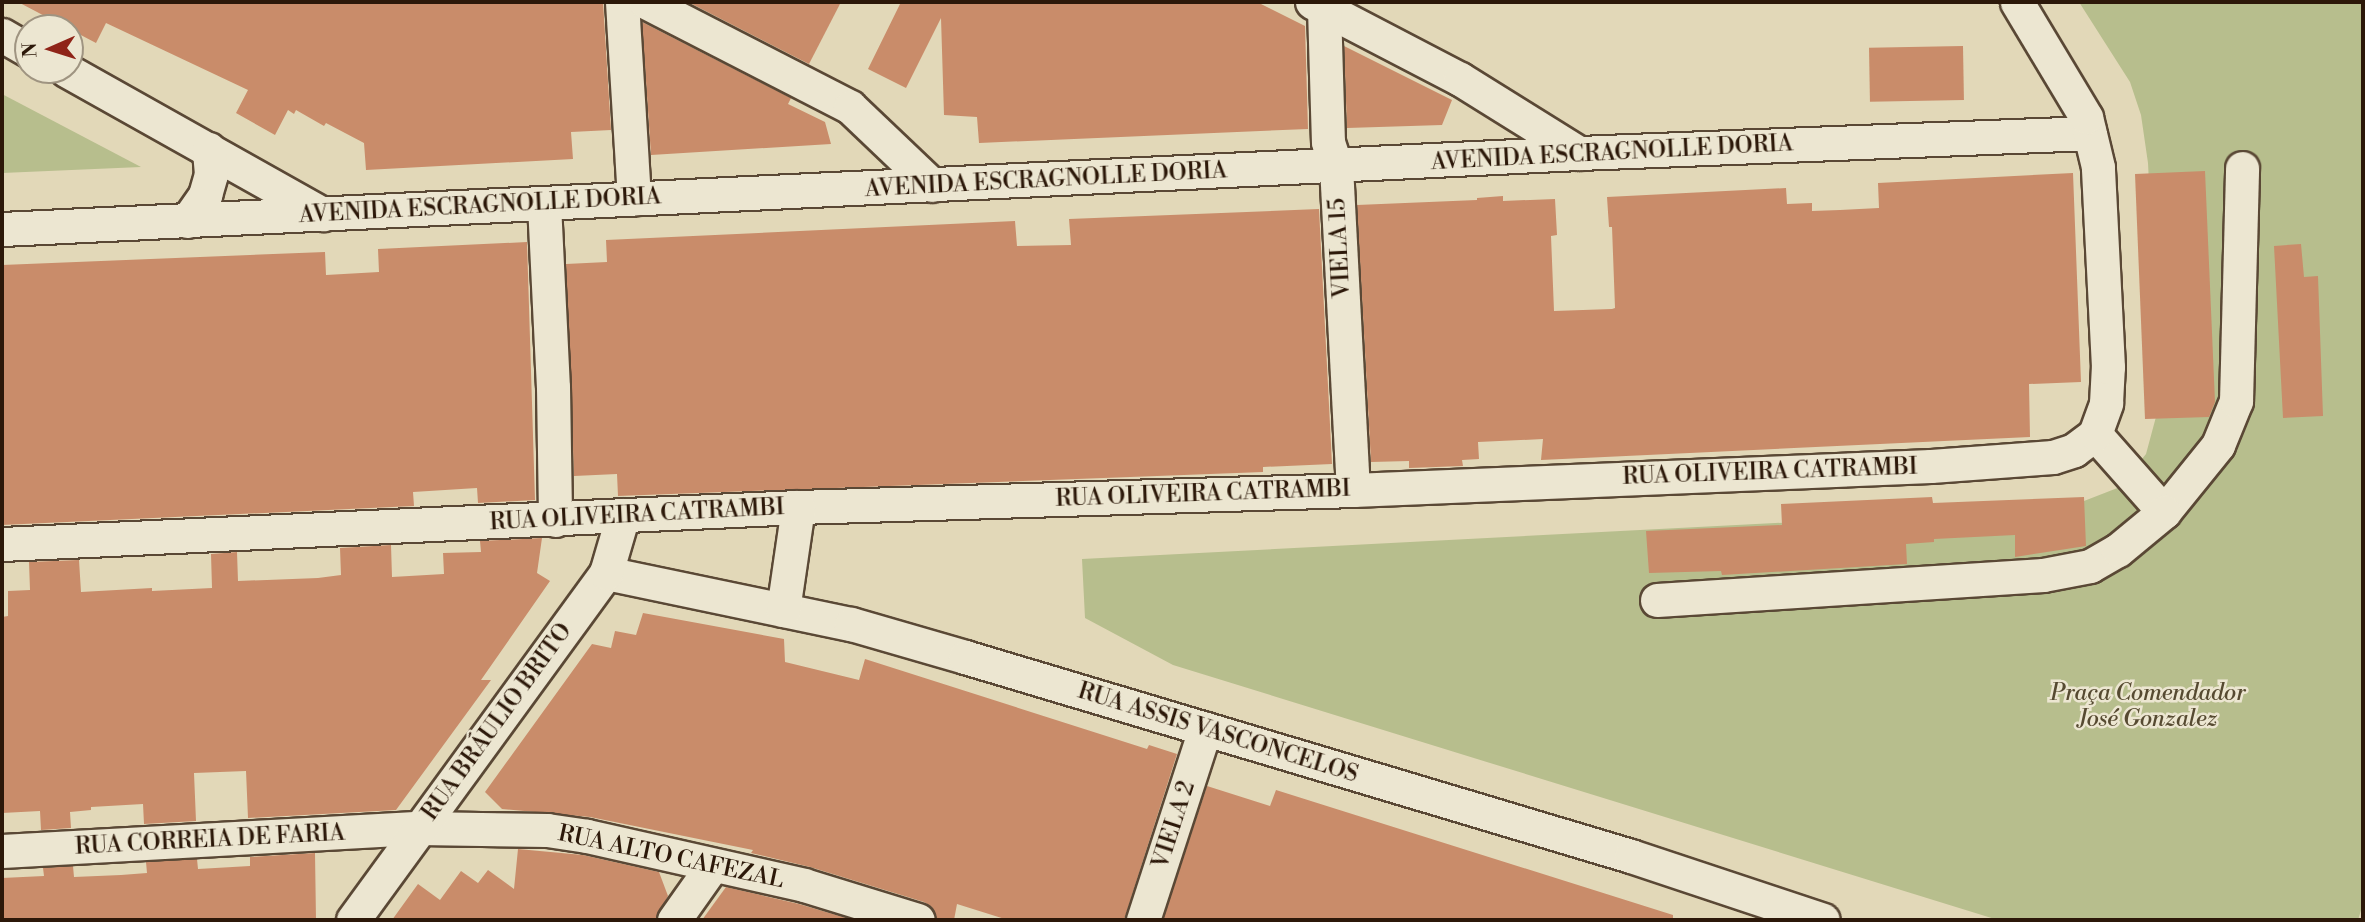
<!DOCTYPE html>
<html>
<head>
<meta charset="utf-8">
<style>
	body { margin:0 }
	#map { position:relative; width:2365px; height:922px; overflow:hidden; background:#e2d8b8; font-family:"Libre Bodoni",serif }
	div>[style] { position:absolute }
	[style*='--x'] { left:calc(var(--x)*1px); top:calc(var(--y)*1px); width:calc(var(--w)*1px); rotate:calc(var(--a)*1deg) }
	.green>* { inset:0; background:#b7be8d }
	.building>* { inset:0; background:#c98c6a; transform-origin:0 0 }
	.roads { filter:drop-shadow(2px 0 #5a4835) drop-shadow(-2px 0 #5a4835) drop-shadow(0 2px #5a4835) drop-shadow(0 -2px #5a4835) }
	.minor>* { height:33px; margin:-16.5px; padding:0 16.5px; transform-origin:16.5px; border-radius:16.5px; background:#ece6d1 }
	span { translate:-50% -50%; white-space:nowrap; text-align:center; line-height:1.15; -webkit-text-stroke:5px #ece6d1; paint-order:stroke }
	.street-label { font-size:23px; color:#2c1809 }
	.park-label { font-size:23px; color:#564a31; font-style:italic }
	.frame { position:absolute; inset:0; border:4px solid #2c1809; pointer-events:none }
	.north { position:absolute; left:14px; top:14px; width:70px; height:70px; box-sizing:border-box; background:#ece6d1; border:2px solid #9f9481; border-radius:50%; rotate:267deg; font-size:19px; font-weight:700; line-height:28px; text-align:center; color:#2c1809 }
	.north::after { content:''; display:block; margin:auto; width:24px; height:32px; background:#8f2418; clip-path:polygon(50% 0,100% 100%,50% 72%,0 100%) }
</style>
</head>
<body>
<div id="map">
	<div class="green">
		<i style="clip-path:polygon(2079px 2px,2363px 2px,2363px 904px,2358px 920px,1998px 920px,1173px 665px,1085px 618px,1082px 559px,2066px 508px,2120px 487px,2146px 454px,2160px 402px,2148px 163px,2141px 115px,2130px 82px)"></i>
		<i style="clip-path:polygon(2px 94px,141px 167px,2px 173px)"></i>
	</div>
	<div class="building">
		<i style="clip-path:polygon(18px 2px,603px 2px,611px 130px,571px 132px,573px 159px,366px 170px,364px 143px,326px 123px,324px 126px,296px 110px,294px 114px,288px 110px,275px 135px,236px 113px,248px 90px,106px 23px,96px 43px)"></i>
		<i style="clip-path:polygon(688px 2px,841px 2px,809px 64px)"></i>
		<i style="clip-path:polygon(901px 2px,1257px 2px,1305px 26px,1308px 129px,979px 143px,977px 117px,944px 115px,941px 18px,906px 88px,868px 69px)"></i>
		<i style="clip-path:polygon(642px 22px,791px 98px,788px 104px,825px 122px,831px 144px,651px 155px)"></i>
		<i style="clip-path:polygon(1344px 46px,1452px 100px,1442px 125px,1347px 128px)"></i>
		<i style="left:1963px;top:46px;width:54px;height:94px;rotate:89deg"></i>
		<i style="clip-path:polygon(2205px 171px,2215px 402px,2209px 417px,2145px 419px,2135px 174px)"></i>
		<i style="clip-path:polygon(2073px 173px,2081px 382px,2029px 384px,2030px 437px,1541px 460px,1543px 439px,1478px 442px,1479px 459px,1462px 460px,1463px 466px,1409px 468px,1409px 461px,1371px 462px,1357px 205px,1477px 200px,1477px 198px,1503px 196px,1503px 201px,1555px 199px,1557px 235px,1551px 236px,1554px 311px,1612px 309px,1615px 308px,1612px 227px,1609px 227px,1607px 197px,1786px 188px,1787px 204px,1812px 203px,1812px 211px,1840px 210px,1879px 208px,1878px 183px)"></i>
		<i style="clip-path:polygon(1319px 209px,1332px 464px,1263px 467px,1263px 472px,1184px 475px,618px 496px,617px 474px,574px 476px,566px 264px,607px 262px,606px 240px,1015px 221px,1017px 246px,1071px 245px,1069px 219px)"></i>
		<i style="clip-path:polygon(527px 242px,535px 500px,478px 503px,477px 488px,413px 492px,414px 506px,2px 525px,2px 265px,325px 252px,326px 275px,379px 272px,378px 249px)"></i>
		<i style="clip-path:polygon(2301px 244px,2304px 277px,2318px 276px,2323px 416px,2283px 418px,2274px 246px)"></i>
		<i style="clip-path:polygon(1932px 497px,1933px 503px,2084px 497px,2086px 546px,2015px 557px,2015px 535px,1934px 539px,1934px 542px,1906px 544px,1907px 564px,1722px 575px,1721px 571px,1649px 573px,1646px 531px,1782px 525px,1781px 504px)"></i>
		<i style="clip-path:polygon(542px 538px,537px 573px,550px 581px,481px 680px,491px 680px,396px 810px,248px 818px,246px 771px,194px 773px,196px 821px,144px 824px,143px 804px,91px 807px,91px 810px,70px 812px,71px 828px,41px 830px,40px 811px,2px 813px,2px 617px,8px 616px,8px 591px,30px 590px,29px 562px,79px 560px,81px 592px,152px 588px,152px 591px,212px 588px,211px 554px,237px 552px,238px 581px,318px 578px,341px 575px,340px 548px,391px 545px,392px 577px,444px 574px,443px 553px,481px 552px,480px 541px)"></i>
		<i style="clip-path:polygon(643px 613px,784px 639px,785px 662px,859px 680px,865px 659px,1147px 749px,1149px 745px,1177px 754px,1124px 920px,1008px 920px,957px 904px,954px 920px,937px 920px,932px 907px,924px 902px,810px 867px,751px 853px,753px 850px,590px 817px,502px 809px,485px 792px,592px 644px,611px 648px,615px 631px,636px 635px)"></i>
		<i style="clip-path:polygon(1207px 786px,1270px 806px,1276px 790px,1673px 915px,1673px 920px,1163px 920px)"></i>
		<i style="clip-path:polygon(518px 849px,583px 855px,659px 872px,668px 896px,655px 920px,392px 920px,418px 884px,440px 900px,461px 871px,478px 883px,488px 870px,514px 889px)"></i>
		<i style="clip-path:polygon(315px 853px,316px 920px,2px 920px,2px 878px,44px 876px,43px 868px,73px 866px,74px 877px,121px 875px,147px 873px,146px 862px,197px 859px,198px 869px,250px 866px,250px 857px)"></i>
		<i style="clip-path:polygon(726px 887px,799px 904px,853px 920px,702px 920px)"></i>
	</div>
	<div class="roads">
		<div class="minor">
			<i style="--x:622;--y:2;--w:197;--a:86.5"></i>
			<i style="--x:646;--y:2;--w:229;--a:27.2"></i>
			<i style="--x:850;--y:107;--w:113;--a:43.6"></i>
			<i style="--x:1312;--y:2;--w:167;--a:27.5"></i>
			<i style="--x:1460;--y:79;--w:140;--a:31.9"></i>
			<i style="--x:1324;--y:8;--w:134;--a:88.3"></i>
			<i style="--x:1328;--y:142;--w:25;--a:72"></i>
			<i style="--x:1336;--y:166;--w:324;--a:87"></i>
			<i style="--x:2;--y:35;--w:30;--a:30"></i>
			<i style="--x:66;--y:70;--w:295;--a:29.3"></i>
			<i style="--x:544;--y:204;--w:183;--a:87.2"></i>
			<i style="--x:553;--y:387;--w:133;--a:89.1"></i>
			<i style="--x:187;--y:221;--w:32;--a:-55"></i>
			<i style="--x:205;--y:195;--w:22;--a:-74"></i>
			<i style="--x:211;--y:174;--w:25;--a:-95"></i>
			<i style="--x:2;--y:229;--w:1579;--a:-2.76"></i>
			<i style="--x:1579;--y:153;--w:511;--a:-2.24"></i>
			<i style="--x:2095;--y:434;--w:104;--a:48.5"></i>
			<i style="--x:2164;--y:512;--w:86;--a:-51.1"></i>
			<i style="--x:2218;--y:445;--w:48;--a:-67.8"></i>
			<i style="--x:2236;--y:401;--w:233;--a:-88.5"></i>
			<i style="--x:2;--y:544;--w:797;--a:-2.66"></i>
			<i style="--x:798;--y:507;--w:555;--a:-1.75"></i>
			<i style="--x:1353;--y:490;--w:578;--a:-2.38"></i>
			<i style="--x:1931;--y:466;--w:122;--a:-4.2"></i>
			<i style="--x:2053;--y:457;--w:22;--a:-18"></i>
			<i style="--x:2074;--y:450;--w:26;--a:-37"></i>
			<i style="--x:2095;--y:434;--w:33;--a:-70"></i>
			<i style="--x:2106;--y:403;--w:36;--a:-87"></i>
			<i style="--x:2108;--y:367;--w:200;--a:-92.9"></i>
			<i style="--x:2098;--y:167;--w:51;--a:-103.5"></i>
			<i style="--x:2086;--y:117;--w:134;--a:-121"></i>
			<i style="--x:606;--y:573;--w:250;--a:11.8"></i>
			<i style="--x:851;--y:624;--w:119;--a:16.1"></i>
			<i style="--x:965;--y:657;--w:695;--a:16.64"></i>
			<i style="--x:1631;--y:856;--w:202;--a:18.4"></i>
			<i style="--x:1657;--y:600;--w:387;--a:-3.7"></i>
			<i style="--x:2043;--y:575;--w:48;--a:-10.8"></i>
			<i style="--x:2090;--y:566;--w:32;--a:-30"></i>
			<i style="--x:2118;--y:550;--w:60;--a:-39.6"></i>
			<i style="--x:783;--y:610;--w:104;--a:-81.7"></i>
			<i style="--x:2;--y:851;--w:418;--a:-3.2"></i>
			<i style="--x:419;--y:828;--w:128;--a:0.9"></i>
			<i style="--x:547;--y:830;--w:40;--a:8.5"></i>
			<i style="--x:587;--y:836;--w:222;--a:12.7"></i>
			<i style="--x:804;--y:885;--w:119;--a:17.1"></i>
			<i style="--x:353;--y:920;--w:429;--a:-53.9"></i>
			<i style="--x:606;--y:573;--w:60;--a:-73.7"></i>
			<i style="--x:674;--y:920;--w:67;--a:-54.7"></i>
			<i style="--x:1143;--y:920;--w:201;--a:-72"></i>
		</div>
	</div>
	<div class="street-label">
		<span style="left:1612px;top:153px;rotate:-3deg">AVENIDA ESCRAGNOLLE DORIA</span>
		<span style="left:1046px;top:180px;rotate:-3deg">AVENIDA ESCRAGNOLLE DORIA</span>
		<span style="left:480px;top:206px;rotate:-3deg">AVENIDA ESCRAGNOLLE DORIA</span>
		<span style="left:1340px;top:248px;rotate:-93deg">VIELA 15</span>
		<span style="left:1770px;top:472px;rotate:-2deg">RUA OLIVEIRA CATRAMBI</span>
		<span style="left:1203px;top:494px;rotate:-2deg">RUA OLIVEIRA CATRAMBI</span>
		<span style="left:637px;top:515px;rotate:-3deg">RUA OLIVEIRA CATRAMBI</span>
		<span style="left:497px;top:722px;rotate:-54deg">RUA BRÁULIO BRITO</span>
		<span style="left:1218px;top:733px;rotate:17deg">RUA ASSIS VASCONCELOS</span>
		<span style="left:1174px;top:825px;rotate:-72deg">VIELA 2</span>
		<span style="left:210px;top:840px;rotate:-3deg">RUA CORREIA DE FARIA</span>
		<span style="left:671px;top:857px;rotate:12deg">RUA ALTO CAFEZAL</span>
	</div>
	<div class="park-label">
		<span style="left:2148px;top:706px">Praça Comendador<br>José Gonzalez</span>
	</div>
	<div class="frame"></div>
	<div class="north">N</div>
</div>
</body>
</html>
